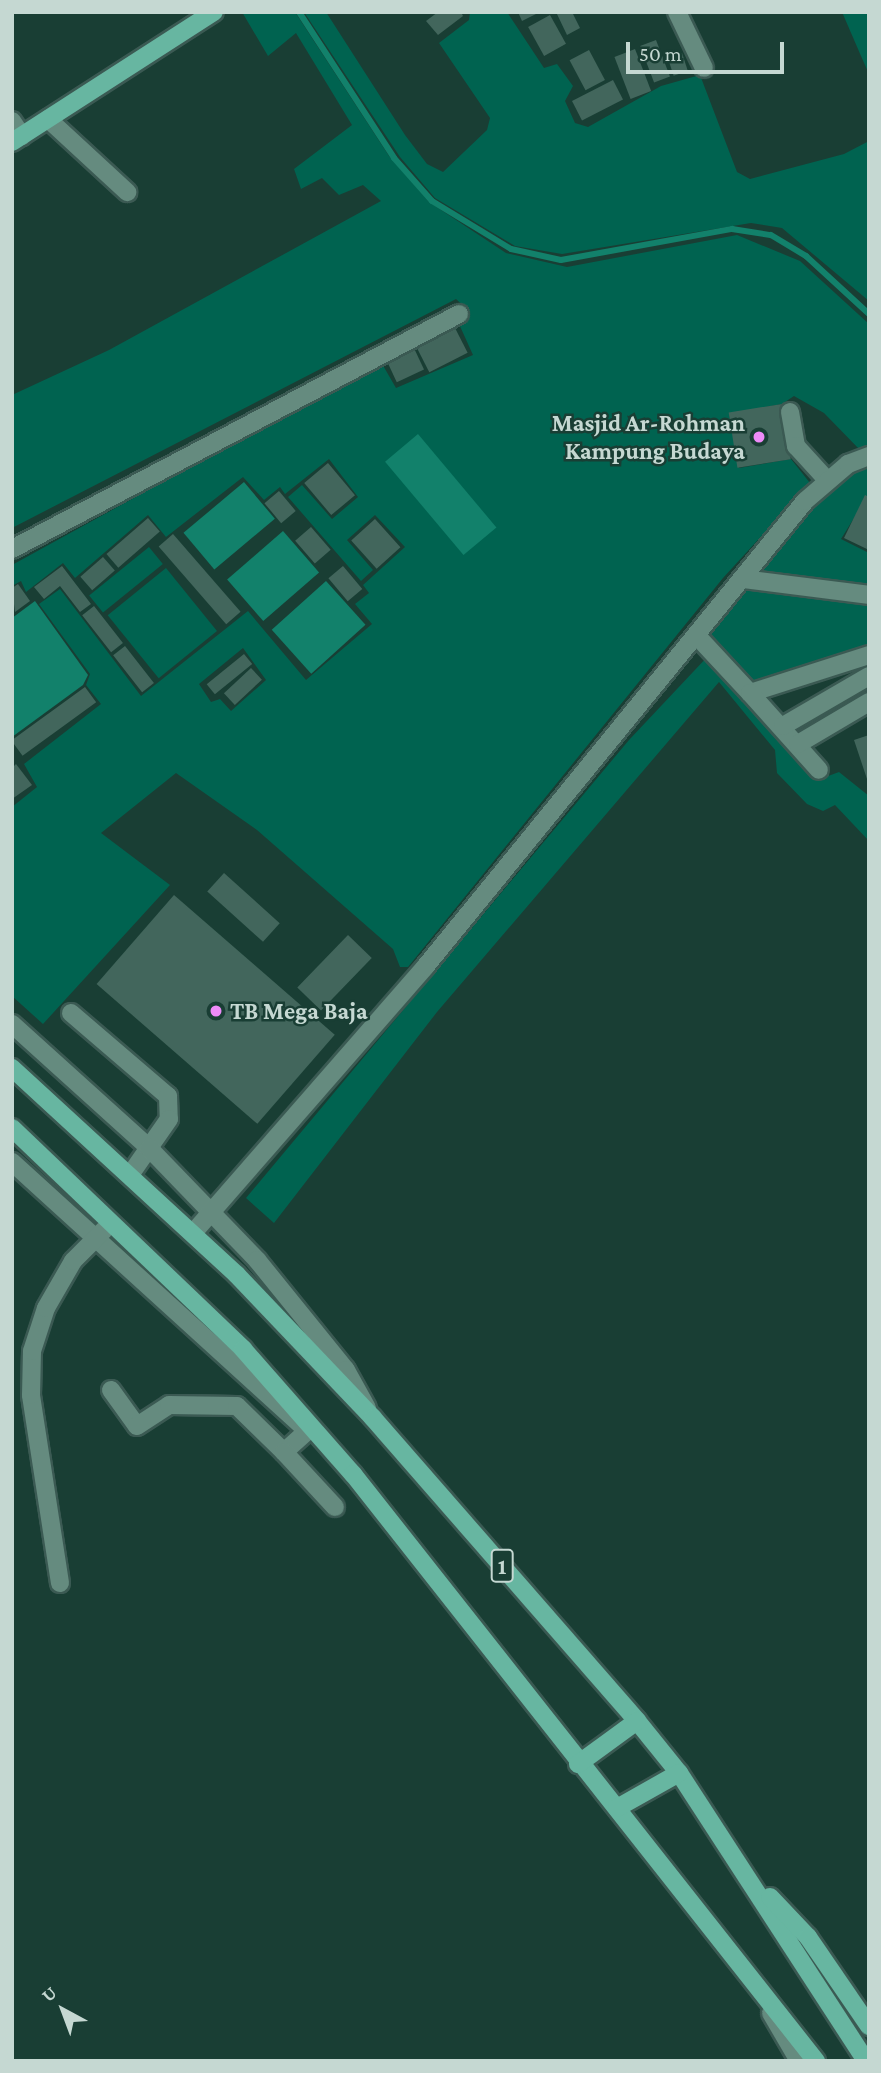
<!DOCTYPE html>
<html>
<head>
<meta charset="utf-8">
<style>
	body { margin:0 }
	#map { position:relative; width:881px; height:2073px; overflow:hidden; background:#193e34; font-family:"Crimson Pro",serif }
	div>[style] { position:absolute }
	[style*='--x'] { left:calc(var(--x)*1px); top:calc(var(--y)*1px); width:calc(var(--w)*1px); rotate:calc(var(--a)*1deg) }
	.green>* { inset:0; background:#006350; transform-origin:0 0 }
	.water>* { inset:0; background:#12816b; transform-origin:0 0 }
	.stream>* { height:6px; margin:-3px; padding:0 3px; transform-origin:3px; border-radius:3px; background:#12816b }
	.building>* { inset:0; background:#42665c; transform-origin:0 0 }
	.roads { filter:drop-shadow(2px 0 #3b5a53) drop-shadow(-2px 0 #3b5a53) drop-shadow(0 2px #3b5a53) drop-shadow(0 -2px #3b5a53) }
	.minor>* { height:18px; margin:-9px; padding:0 9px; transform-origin:9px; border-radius:9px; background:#658b7f }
	.major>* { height:18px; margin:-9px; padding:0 9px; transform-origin:9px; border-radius:9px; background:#67b6a1 }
	.dots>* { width:19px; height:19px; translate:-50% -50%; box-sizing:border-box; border:4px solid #193e34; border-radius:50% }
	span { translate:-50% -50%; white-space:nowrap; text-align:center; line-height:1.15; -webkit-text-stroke:5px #193e34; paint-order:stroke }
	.shield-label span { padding:2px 5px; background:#193e34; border:2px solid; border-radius:5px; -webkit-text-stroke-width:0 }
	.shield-label { font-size:23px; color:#c5d8d2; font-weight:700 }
	.poi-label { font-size:24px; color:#c5d8d2; font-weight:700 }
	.right { translate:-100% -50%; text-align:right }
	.left { translate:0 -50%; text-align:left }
	.frame { position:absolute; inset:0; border:14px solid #c5d8d2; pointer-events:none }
	.north { position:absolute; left:28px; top:1975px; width:70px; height:70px; -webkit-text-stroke:5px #193e34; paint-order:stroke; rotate:319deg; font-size:19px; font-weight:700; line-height:28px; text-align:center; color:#c5d8d2 }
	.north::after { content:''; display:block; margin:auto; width:24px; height:32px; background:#c5d8d2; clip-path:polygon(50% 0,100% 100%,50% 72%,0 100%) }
	.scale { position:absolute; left:626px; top:42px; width:158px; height:32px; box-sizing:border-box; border:4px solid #c5d8d2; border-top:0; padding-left:9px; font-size:21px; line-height:24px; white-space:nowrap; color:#c5d8d2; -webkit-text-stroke:5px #193e34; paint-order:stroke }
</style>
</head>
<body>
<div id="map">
	<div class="green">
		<i style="clip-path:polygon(evenodd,242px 12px,295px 12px,389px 156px,429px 202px,506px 253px,567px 267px,737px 235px,800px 261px,869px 324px,869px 447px,860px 450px,824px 413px,794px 396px,782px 404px,729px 414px,739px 468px,791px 459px,810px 483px,723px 578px,408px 967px,400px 967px,393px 949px,257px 830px,176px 773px,101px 833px,170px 885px,43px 1024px,12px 996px,12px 807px,37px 787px,24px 764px,101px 704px,86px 685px,90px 674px,39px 604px,60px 589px,141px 696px,248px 611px,306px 680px,372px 624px,355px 604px,369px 593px,363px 585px,405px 547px,375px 515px,347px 540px,373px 570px,361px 581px,288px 497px,302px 485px,332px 519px,358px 497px,329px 459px,285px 494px,280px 487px,264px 500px,243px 477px,166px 537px,148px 515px,75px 578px,63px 563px,26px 592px,21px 581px,12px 586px,12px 565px,381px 362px,396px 388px,473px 355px,459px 324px,470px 312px,456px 299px,12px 528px,12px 395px,109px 350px,381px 201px,363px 185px,339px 195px,322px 178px,301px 189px,294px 169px,352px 125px,296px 33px,268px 56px,242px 12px,243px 648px,266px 680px,231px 711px,220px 699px,211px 702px,199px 684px,243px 648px)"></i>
		<i style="clip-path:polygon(304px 12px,326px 12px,405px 135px,427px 164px,443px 172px,487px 130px,490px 118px,439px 43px,469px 20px,470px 12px,507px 12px,544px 68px,557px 64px,573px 86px,565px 101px,575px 123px,588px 127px,661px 86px,700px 75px,737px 172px,750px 179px,844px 154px,869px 141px,869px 301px,782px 228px,751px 223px,562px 254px,515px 246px,435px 198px,400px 157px)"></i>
		<i style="clip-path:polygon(842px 12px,869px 12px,869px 74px,861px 56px)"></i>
		<i style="clip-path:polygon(869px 462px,869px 494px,841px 539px,869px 553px,869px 591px,751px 576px,809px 506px,840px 477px)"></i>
		<i style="left:149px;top:547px;width:22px;height:77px;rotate:51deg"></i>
		<i style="left:166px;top:568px;width:81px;height:75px;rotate:51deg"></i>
		<i style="clip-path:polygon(745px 583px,869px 599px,869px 651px,750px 687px,706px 637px)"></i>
		<i style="clip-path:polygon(709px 655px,820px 779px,839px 772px,869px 796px,869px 841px,835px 805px,823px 811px,807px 804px,777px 773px,775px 750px,719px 682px,437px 1012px,274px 1223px,246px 1198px,629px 740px)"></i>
	</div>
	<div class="water">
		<i style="left:418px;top:434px;width:122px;height:43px;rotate:50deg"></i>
		<i style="left:244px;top:482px;width:48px;height:79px;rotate:50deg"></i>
		<i style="left:283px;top:531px;width:55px;height:74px;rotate:49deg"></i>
		<i style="left:326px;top:581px;width:59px;height:73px;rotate:48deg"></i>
		<i style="clip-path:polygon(35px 601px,88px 675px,83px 685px,12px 737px,12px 618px)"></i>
	</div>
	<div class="stream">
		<i style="--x:299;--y:12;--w:174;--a:56.9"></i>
		<i style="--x:394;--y:158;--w:57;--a:48.5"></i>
		<i style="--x:432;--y:201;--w:92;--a:31.3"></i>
		<i style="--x:511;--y:249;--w:51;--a:12.4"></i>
		<i style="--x:561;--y:260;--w:174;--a:-10.3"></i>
		<i style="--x:732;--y:229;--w:39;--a:9"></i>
		<i style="--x:771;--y:235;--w:41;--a:31"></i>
		<i style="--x:806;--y:256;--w:86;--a:42.6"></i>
	</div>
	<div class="building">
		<i style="clip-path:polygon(438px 12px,461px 12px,463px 16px,438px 35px,426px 21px)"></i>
		<i style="clip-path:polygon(518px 12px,540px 12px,522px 21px)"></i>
		<i style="clip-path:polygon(556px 12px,572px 12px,580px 28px,567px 35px)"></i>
		<i style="left:550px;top:15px;width:33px;height:25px;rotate:61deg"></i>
		<i style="left:656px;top:40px;width:39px;height:17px;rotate:69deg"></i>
		<i style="left:635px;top:49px;width:45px;height:22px;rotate:69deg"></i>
		<i style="left:589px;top:50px;width:34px;height:22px;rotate:62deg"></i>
		<i style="left:682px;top:53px;width:19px;height:15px;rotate:72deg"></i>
		<i style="left:613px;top:80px;width:22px;height:46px;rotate:63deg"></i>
		<i style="left:454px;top:326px;width:30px;height:43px;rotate:63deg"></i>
		<i style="left:413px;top:346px;width:26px;height:30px;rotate:65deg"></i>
		<i style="left:782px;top:404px;width:56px;height:54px;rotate:81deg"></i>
		<i style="left:328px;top:463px;width:42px;height:31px;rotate:50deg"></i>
		<i style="left:279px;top:491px;width:26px;height:19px;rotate:50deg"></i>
		<i style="clip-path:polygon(865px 495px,869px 497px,869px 550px,844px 538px)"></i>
		<i style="left:148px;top:518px;width:18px;height:55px;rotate:49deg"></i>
		<i style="left:375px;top:519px;width:38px;height:32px;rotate:48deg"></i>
		<i style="left:311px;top:527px;width:30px;height:21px;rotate:49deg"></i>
		<i style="left:173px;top:534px;width:103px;height:19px;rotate:49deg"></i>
		<i style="left:103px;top:557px;width:18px;height:30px;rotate:49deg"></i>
		<i style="clip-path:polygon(62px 566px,91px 604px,80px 612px,60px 586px,44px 599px,34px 587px)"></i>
		<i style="left:343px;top:566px;width:30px;height:19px;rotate:50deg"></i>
		<i style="clip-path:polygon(18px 584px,30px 601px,15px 612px,12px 588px)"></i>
		<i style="left:94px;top:606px;width:47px;height:15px;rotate:52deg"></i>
		<i style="left:125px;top:646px;width:47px;height:15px;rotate:52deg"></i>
		<i style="left:244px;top:654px;width:13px;height:48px;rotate:51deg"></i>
		<i style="left:251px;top:668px;width:16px;height:37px;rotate:47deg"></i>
		<i style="left:85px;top:687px;width:19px;height:91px;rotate:54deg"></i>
		<i style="clip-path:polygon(869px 735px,869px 782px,868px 782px,854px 740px)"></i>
		<i style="clip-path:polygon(16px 764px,32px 785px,12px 799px,12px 768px)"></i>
		<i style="left:224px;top:873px;width:75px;height:25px;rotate:42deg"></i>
		<i style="left:174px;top:895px;width:213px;height:118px;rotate:41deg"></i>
		<i style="left:348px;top:935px;width:33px;height:73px;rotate:44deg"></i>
	</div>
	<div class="roads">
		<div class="minor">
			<i style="--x:677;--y:12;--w:62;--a:64.3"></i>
			<i style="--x:48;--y:119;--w:108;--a:42.7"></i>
			<i style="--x:12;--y:121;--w:18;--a:56"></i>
			<i style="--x:790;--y:412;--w:35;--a:80"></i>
			<i style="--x:796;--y:446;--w:47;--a:47.6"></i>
			<i style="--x:12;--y:549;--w:505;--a:-27.73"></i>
			<i style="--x:743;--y:579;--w:127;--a:7.2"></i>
			<i style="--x:697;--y:636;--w:78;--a:47.1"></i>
			<i style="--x:750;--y:693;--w:125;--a:-17.7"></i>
			<i style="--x:750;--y:693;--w:103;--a:48.1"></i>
			<i style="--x:783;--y:726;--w:99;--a:-30.2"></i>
			<i style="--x:798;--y:744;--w:82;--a:-30.6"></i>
			<i style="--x:71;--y:1013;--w:128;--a:40.6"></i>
			<i style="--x:168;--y:1096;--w:23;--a:88"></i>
			<i style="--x:169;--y:1119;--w:68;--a:124.9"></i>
			<i style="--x:12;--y:1024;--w:185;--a:42.1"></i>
			<i style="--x:149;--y:1148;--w:156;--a:46"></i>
			<i style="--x:257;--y:1260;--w:141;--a:51"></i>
			<i style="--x:346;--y:1370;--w:43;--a:61.1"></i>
			<i style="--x:12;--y:1162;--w:396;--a:42.3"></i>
			<i style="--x:193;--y:1233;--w:353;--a:-48.9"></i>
			<i style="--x:425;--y:967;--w:601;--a:-50.8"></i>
			<i style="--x:805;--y:501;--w:57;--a:-40.7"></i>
			<i style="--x:848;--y:464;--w:22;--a:-21"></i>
			<i style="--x:111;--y:1390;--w:44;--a:54.2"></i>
			<i style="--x:137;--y:1426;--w:38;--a:-33"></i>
			<i style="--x:169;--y:1405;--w:68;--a:0.8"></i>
			<i style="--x:237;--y:1406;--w:66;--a:44.4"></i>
			<i style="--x:284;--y:1452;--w:31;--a:-42"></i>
			<i style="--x:284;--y:1452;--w:75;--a:47.2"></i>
			<i style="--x:60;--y:1583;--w:190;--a:-98.8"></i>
			<i style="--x:31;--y:1395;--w:44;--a:-88.7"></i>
			<i style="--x:32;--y:1351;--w:45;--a:-72"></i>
			<i style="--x:46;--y:1308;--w:54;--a:-60.1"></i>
			<i style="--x:73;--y:1261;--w:44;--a:-45"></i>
			<i style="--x:771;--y:2013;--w:56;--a:59.7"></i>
		</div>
		<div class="major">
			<i style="--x:12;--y:142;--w:240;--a:-32.8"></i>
			<i style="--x:12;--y:1068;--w:306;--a:42.6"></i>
			<i style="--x:237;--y:1275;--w:197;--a:46.4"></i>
			<i style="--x:373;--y:1418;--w:402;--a:48.9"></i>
			<i style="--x:637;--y:1721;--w:67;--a:51.1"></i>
			<i style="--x:679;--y:1773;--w:343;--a:57"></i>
			<i style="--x:12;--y:1128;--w:320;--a:43.7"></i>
			<i style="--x:243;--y:1349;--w:167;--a:48.7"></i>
			<i style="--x:353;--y:1474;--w:748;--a:51.74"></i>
			<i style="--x:578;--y:1764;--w:73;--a:-36.1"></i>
			<i style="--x:617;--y:1808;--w:71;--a:-29.4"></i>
			<i style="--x:770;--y:1897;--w:55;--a:46.5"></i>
			<i style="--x:808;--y:1937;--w:108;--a:55.6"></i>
		</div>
	</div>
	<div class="dots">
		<i style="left:759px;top:437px;background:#ee8bf8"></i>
		<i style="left:216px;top:1011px;background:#ee8bf8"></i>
	</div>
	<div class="shield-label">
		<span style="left:502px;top:1566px">1</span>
	</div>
	<div class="poi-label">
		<span class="right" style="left:745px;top:437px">Masjid Ar-Rohman<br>Kampung Budaya</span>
		<span class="left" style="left:230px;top:1011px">TB Mega Baja</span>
	</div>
	<div class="frame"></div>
	<div class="north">U</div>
	<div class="scale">50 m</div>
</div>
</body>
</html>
